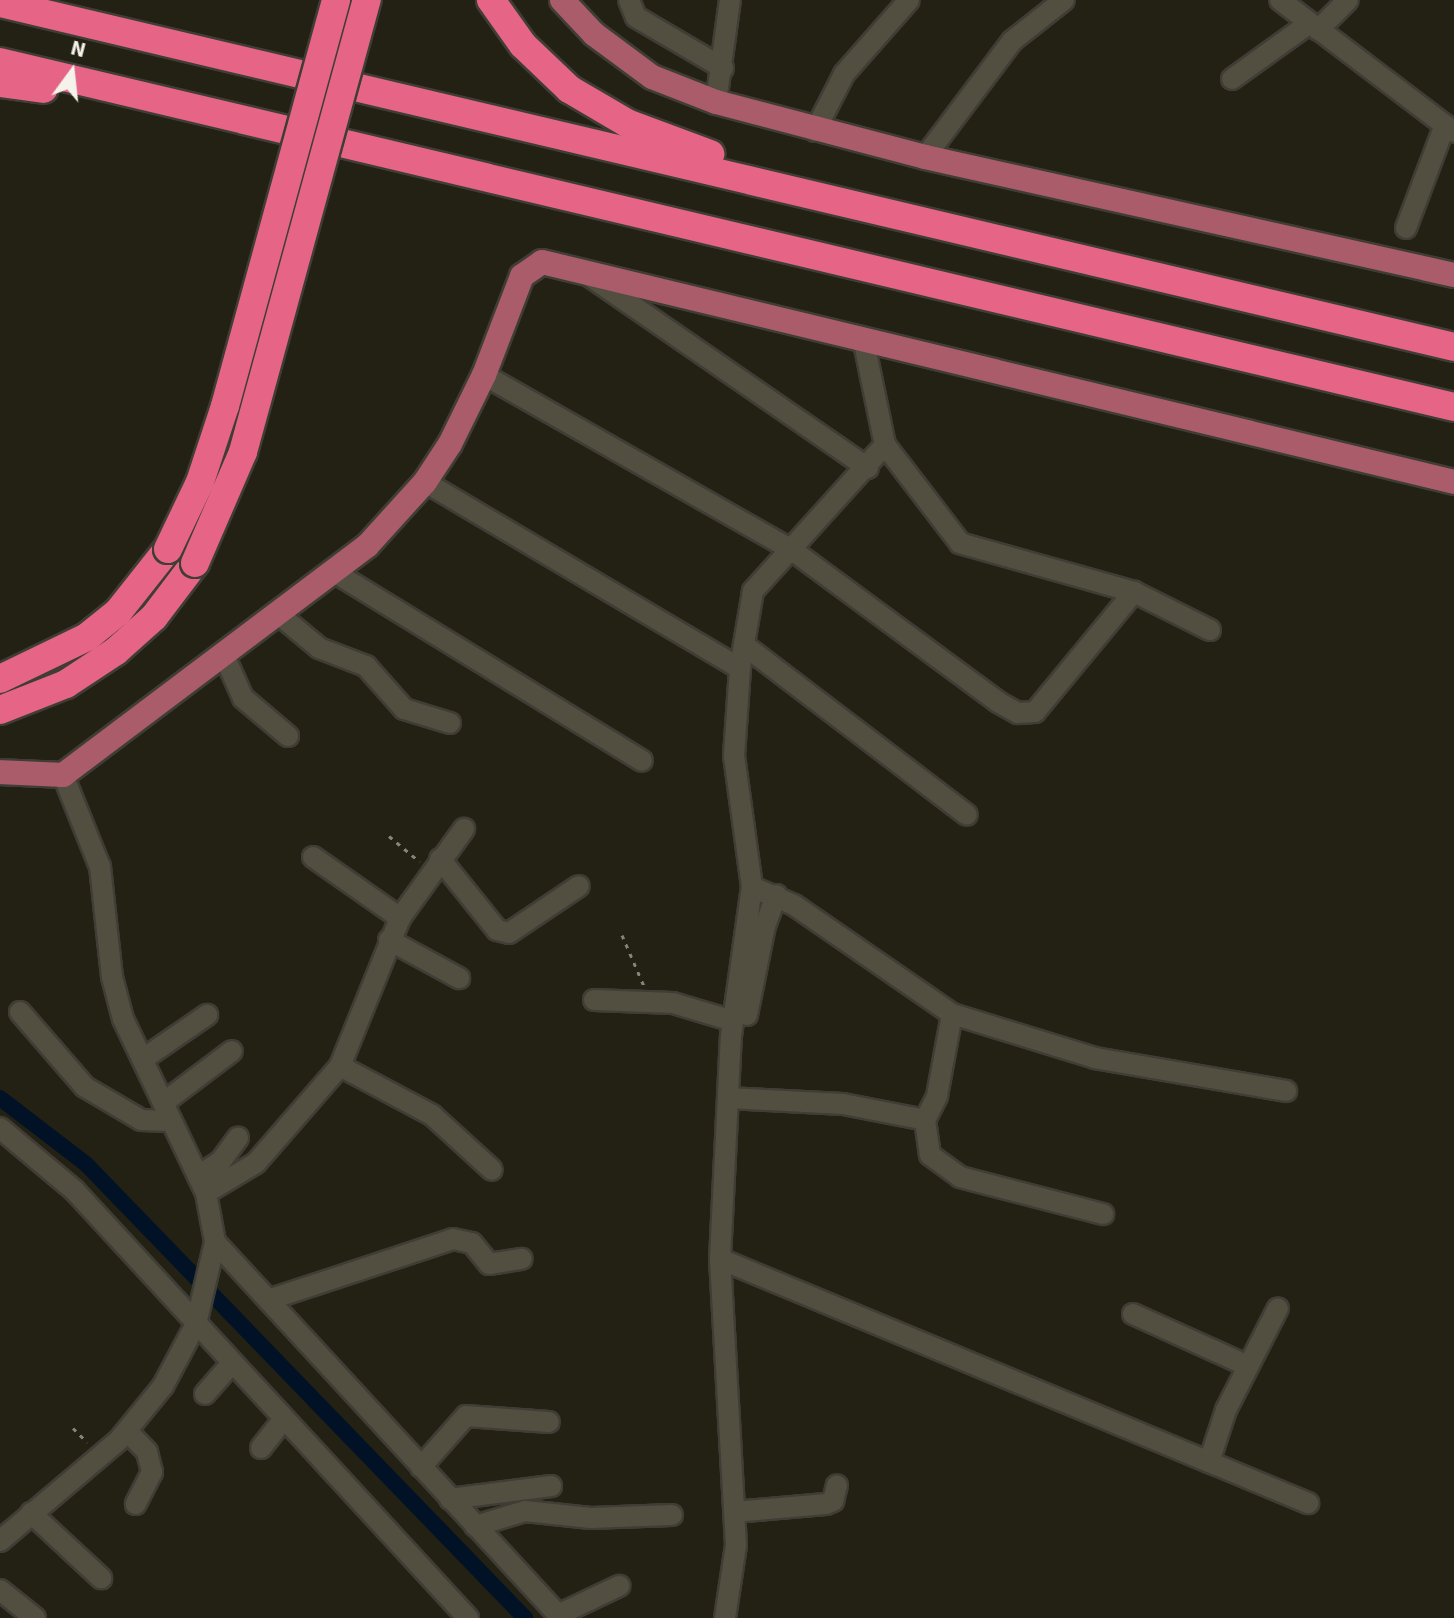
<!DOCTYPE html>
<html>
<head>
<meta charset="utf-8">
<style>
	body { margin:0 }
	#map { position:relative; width:1454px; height:1618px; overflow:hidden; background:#232014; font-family:"Source Sans 3",sans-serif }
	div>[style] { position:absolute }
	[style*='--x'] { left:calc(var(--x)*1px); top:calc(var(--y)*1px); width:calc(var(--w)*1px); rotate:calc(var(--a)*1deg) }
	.canal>* { height:16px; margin:-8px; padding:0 8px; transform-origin:8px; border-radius:8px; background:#021226 }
	.path>* { height:3px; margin-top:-1.5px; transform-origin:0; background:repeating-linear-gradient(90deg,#86847a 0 4px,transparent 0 10px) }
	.roads { filter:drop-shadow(2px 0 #3f3d35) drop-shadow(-2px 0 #3f3d35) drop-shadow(0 2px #3f3d35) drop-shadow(0 -2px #3f3d35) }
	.minor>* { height:20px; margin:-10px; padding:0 10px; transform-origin:10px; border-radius:10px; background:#524f41 }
	.major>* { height:24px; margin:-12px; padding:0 12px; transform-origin:12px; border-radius:12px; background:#ab5c6b }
	.highway>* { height:28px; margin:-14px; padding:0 14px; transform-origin:14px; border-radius:14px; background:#e66587 }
	.bridges { filter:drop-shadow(2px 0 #3f3d35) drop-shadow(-2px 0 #3f3d35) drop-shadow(0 2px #3f3d35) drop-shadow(0 -2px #3f3d35) }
	.highway-bridge>* { height:28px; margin:-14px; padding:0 14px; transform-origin:14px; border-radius:14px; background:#e66587 }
	span { translate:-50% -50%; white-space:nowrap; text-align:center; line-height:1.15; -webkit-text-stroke:7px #232014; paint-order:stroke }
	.north { position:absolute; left:32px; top:32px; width:80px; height:80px; -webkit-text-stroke:6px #232014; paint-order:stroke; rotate:15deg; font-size:22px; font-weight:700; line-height:32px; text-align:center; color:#f4f2ea }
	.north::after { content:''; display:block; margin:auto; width:28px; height:36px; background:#f4f2ea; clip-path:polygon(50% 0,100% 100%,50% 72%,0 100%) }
</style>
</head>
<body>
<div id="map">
	<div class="canal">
		<i style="--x:0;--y:1098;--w:108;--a:37.5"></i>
		<i style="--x:86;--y:1164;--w:632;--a:45.96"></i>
	</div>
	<div class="path">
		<i style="--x:389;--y:836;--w:40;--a:40"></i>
		<i style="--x:622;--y:935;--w:56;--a:66.7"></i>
		<i style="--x:73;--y:1428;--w:20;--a:45"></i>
	</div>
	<div class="roads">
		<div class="minor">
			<i style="--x:629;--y:0;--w:18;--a:68"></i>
			<i style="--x:636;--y:17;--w:101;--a:30.4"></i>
			<i style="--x:1280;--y:0;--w:218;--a:37.2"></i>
			<i style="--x:1318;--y:30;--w:42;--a:-45"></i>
			<i style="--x:1232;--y:79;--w:96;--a:-35.7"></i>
			<i style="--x:716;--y:102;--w:103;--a:-82.2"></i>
			<i style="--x:815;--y:131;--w:64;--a:-63"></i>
			<i style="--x:844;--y:74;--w:98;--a:-48.7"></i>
			<i style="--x:925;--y:157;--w:145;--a:-53.1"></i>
			<i style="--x:1012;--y:41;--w:66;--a:-38.3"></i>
			<i style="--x:1406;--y:228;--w:110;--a:-69.3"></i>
			<i style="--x:588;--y:275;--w:340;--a:34.6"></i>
			<i style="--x:484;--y:375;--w:354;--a:29.6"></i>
			<i style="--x:792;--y:550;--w:256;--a:36.4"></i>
			<i style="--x:998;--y:702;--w:23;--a:29"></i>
			<i style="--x:1018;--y:713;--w:17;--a:-3"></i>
			<i style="--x:1035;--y:712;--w:156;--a:-50.5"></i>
			<i style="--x:1134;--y:592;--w:181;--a:-164.3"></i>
			<i style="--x:960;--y:543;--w:123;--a:-127.4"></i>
			<i style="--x:425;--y:482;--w:366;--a:30.6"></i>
			<i style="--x:334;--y:572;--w:361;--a:31.5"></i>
			<i style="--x:1134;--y:592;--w:85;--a:26.6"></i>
			<i style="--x:276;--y:612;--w:56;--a:39.9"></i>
			<i style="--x:319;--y:648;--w:50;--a:21"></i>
			<i style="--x:366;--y:666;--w:57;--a:48.5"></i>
			<i style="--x:404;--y:709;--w:48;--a:16.9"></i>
			<i style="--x:744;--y:645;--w:280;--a:37.3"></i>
			<i style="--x:223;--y:653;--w:49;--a:66"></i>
			<i style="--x:243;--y:698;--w:59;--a:40.2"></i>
			<i style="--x:313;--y:857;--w:106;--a:35"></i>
			<i style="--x:440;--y:859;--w:91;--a:51.2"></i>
			<i style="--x:497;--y:930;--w:12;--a:14"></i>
			<i style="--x:509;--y:933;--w:84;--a:-33.9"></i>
			<i style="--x:752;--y:887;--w:46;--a:23.2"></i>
			<i style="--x:794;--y:905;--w:192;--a:34.6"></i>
			<i style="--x:952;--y:1014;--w:150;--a:17.1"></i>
			<i style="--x:1095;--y:1058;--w:194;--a:9.8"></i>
			<i style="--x:389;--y:940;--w:80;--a:28.5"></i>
			<i style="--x:594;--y:1000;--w:79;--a:2.2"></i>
			<i style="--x:673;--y:1003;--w:63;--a:16.7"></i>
			<i style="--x:20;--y:1012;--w:99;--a:49.1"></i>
			<i style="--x:85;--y:1087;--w:65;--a:30.5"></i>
			<i style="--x:141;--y:1120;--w:30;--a:2"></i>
			<i style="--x:747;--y:1015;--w:91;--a:-78.6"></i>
			<i style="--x:765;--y:926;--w:33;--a:-70"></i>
			<i style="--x:143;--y:1059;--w:78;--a:-34.5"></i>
			<i style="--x:340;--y:1066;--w:104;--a:28"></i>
			<i style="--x:432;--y:1115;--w:81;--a:42.5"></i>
			<i style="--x:728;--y:1098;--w:115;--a:3"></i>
			<i style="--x:843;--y:1104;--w:84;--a:11"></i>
			<i style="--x:925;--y:1120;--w:27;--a:-63"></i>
			<i style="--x:937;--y:1096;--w:83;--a:-79.6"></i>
			<i style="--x:163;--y:1103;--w:86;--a:-37"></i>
			<i style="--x:925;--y:1120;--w:35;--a:82"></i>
			<i style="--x:930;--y:1155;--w:37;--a:36"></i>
			<i style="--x:960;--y:1177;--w:148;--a:14.5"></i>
			<i style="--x:0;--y:1128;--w:97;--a:40"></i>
			<i style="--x:74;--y:1190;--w:582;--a:47.37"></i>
			<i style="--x:198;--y:1176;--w:27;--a:-33"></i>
			<i style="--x:221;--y:1161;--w:29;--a:-54"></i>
			<i style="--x:206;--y:1193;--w:58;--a:-31"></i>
			<i style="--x:256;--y:1163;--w:128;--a:-49.1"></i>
			<i style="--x:340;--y:1066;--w:160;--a:-67.9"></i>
			<i style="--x:400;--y:918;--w:110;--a:-54.3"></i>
			<i style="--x:215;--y:1242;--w:511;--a:47.38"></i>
			<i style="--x:720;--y:1259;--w:637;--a:22.54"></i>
			<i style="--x:268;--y:1300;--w:195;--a:-18.2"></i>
			<i style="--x:453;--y:1239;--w:19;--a:12"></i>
			<i style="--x:472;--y:1243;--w:27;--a:51"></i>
			<i style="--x:489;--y:1264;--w:33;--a:-9"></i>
			<i style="--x:1133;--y:1314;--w:124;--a:24.3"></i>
			<i style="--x:205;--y:1394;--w:41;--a:-48.9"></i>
			<i style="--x:127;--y:1431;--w:29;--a:46"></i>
			<i style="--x:147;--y:1452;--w:21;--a:76"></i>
			<i style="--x:152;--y:1472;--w:36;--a:117"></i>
			<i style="--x:261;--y:1448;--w:36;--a:-52"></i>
			<i style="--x:1209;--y:1462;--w:55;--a:-71.9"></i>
			<i style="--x:1226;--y:1410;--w:114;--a:-63"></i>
			<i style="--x:421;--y:1467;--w:68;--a:-48.6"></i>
			<i style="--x:466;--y:1416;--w:83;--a:4.1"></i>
			<i style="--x:450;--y:1499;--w:102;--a:-7.3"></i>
			<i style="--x:734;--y:1512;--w:92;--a:-5"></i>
			<i style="--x:826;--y:1504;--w:8;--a:-23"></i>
			<i style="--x:833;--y:1501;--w:16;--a:-76"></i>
			<i style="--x:31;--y:1513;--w:96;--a:42.9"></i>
			<i style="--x:475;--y:1526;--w:52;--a:-16.7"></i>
			<i style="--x:525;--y:1511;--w:66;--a:6.1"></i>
			<i style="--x:591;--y:1518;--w:81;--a:-2.1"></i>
			<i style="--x:0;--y:1541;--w:156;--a:-40.3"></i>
			<i style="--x:119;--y:1440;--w:70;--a:-50.8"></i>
			<i style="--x:163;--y:1386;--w:70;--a:-62"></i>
			<i style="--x:196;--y:1324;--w:84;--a:-77"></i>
			<i style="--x:215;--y:1242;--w:50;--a:-100.4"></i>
			<i style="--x:206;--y:1193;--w:193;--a:-115.5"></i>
			<i style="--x:123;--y:1019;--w:43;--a:-104.7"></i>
			<i style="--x:112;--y:977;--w:111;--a:-96.2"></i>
			<i style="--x:100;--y:867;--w:99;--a:-111.9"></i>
			<i style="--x:0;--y:1590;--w:45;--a:38.7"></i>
			<i style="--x:558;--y:1615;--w:68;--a:-25.4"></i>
			<i style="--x:725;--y:1618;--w:74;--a:-81.4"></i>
			<i style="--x:736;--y:1545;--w:286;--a:-93.2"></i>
			<i style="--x:720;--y:1259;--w:223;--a:-87.2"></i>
			<i style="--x:731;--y:1036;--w:150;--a:-82"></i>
			<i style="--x:752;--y:887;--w:132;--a:-97.8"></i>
			<i style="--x:734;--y:756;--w:88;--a:-86.1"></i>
			<i style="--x:740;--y:668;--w:78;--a:-80.4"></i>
			<i style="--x:753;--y:591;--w:197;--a:-47.9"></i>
			<i style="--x:885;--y:445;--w:109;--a:-101.6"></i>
		</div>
		<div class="major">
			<i style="--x:562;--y:0;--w:47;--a:46.7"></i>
			<i style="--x:594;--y:34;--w:72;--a:36.6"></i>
			<i style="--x:652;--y:77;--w:69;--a:21.3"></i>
			<i style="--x:716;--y:102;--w:216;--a:14.7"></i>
			<i style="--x:925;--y:157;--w:542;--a:12.57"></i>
			<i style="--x:0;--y:772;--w:63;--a:2.7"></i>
			<i style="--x:63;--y:775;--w:381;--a:-37"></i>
			<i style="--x:367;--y:546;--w:86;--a:-47.8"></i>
			<i style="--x:425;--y:482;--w:45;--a:-56.7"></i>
			<i style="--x:450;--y:444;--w:77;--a:-63.8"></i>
			<i style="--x:484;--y:375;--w:106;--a:-69"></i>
			<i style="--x:522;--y:276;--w:24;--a:-35"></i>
			<i style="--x:542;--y:262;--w:938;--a:13.56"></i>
		</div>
		<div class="highway">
			<i style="--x:491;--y:0;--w:55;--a:54.6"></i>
			<i style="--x:523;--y:45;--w:64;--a:43.7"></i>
			<i style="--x:569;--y:89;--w:67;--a:30.4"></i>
			<i style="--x:627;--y:123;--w:89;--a:20.5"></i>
			<i style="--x:0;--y:3;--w:1494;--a:13.31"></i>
			<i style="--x:0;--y:62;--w:1494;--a:13.35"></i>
			<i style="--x:0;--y:83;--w:44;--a:7.8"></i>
			<i style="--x:0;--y:679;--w:97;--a:-25.8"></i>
			<i style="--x:87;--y:637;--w:40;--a:-39"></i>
			<i style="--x:118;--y:612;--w:80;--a:-51.6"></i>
			<i style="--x:0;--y:710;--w:71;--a:-21.5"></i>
			<i style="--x:66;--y:684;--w:60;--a:-33.4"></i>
			<i style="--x:116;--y:651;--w:51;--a:-41.8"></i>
			<i style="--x:154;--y:617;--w:68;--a:-52.8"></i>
		</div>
	</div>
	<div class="bridges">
		<div class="highway-bridge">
			<i style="--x:168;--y:549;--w:74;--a:-64.5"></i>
			<i style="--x:200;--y:482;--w:80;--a:-71.8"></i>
			<i style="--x:225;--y:406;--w:421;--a:-74.7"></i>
			<i style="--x:195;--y:563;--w:121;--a:-66.6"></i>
			<i style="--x:243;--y:452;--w:469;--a:-74.7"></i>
		</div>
	</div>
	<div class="north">N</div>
</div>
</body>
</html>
